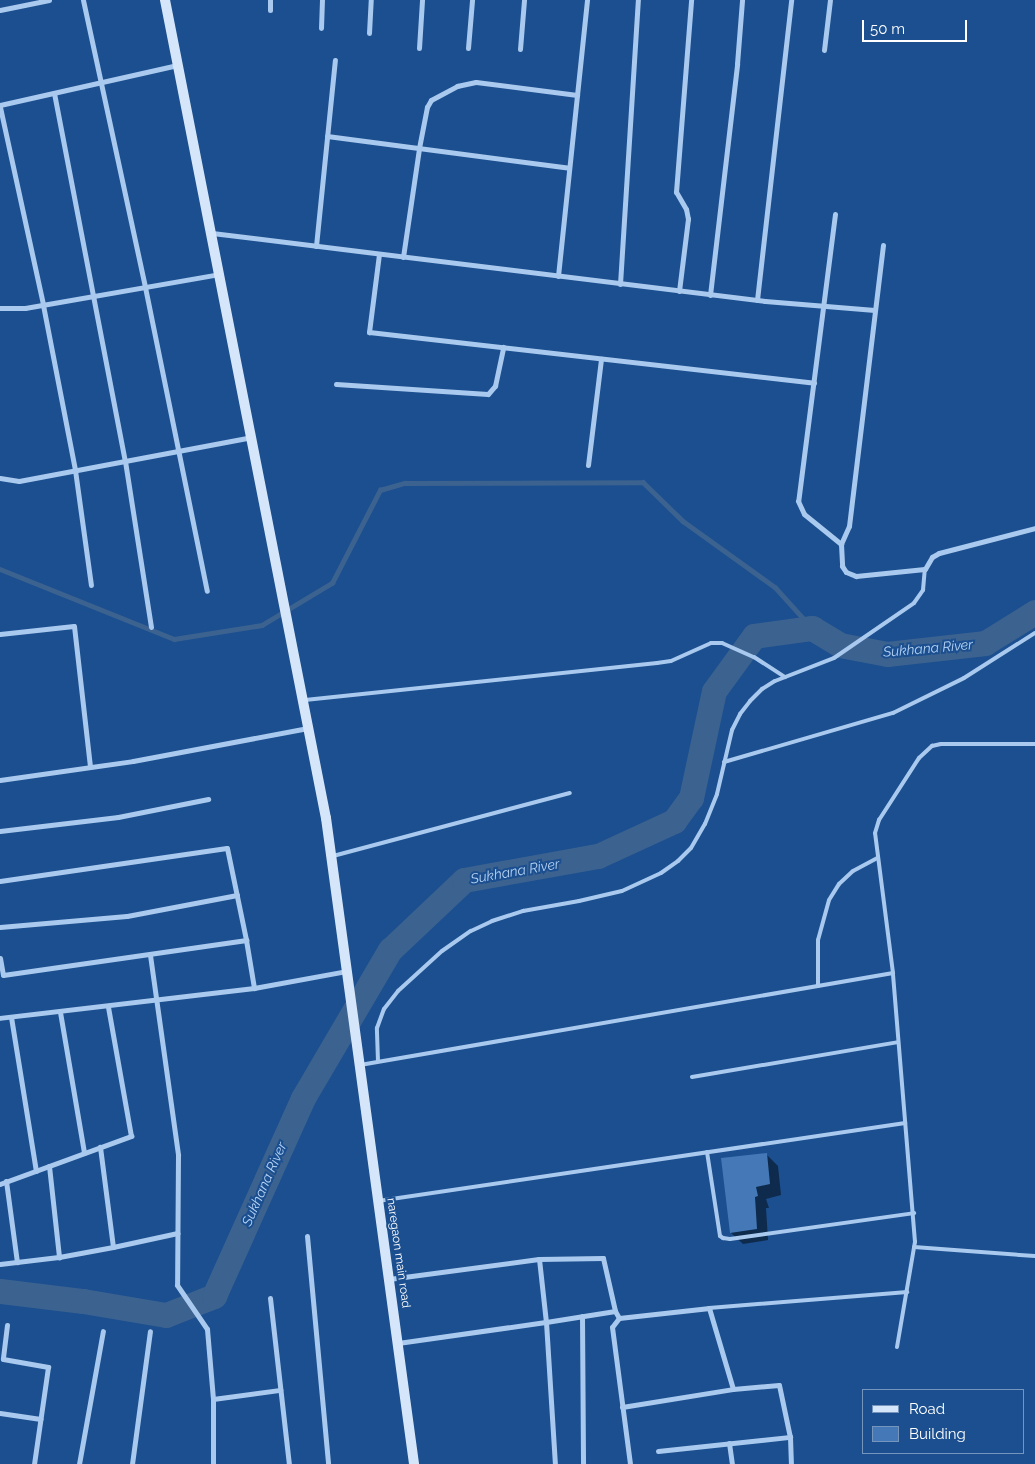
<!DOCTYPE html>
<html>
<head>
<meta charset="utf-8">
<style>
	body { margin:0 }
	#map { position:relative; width:1035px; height:1464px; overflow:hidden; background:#1b4f8f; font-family:Raleway,sans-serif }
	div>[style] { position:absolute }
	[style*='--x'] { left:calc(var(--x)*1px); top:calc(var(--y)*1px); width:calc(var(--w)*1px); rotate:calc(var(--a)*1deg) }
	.shadow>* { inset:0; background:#0007 }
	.stream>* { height:4.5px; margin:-2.25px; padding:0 2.25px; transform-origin:2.25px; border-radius:2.25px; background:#3c6290 }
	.river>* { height:25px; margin:-12.5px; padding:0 12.5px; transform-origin:12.5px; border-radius:12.5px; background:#3c6290 }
	.building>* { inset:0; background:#4478b7 }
	.lane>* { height:4px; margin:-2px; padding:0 2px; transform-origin:2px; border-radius:2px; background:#a9c9ee }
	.street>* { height:5px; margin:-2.5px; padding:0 2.5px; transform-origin:2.5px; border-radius:2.5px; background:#a9c9ee }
	.secondary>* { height:10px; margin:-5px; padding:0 5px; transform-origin:5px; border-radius:5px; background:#d6e6fa }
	span { translate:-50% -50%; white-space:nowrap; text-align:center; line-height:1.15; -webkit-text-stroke:4px #1b4f8f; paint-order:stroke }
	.street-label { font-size:12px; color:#fff }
	.water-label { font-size:14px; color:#b5d3f5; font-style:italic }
	.legend { position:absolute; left:862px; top:1389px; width:162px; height:65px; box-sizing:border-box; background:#1b4f8f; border:1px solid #7695bc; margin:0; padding:6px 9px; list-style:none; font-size:15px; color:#fff }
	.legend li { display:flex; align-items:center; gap:10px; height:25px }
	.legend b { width:25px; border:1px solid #7695bc }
	.scale { position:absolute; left:862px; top:20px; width:105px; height:22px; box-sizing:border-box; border:2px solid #fff; border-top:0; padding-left:6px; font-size:15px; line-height:18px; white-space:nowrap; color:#fff; -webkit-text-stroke:4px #1b4f8f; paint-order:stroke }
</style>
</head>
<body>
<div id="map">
	<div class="shadow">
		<i style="clip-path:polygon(767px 1155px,778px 1166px,781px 1195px,766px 1199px,769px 1208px,766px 1208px,768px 1240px,743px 1244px,731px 1233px)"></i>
	</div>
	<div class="stream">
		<i style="--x:0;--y:569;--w:188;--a:21.9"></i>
		<i style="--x:174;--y:639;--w:89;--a:-9"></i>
		<i style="--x:262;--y:625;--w:82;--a:-31"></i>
		<i style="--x:332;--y:583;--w:105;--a:-62.7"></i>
		<i style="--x:380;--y:490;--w:26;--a:-16"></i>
		<i style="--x:405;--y:483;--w:238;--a:-0.2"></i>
		<i style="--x:643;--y:482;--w:56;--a:44.3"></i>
		<i style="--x:683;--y:521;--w:113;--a:35.7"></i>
		<i style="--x:775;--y:587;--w:55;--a:47.9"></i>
	</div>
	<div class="river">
		<i style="--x:0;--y:1291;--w:84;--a:6.9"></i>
		<i style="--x:83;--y:1301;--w:84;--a:9.6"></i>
		<i style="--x:166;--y:1315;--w:52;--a:-21.6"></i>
		<i style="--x:214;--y:1296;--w:217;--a:-65.8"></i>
		<i style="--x:303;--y:1098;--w:172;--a:-59.6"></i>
		<i style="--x:390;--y:950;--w:102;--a:-43.4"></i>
		<i style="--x:464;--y:880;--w:136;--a:-10.2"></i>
		<i style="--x:598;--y:856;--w:84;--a:-24.7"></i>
		<i style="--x:674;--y:821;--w:29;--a:-54"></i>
		<i style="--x:691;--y:798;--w:109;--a:-77.9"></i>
		<i style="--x:714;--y:691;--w:68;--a:-54"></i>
		<i style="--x:754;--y:636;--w:59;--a:-7.9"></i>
		<i style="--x:812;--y:628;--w:33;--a:31"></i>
		<i style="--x:840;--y:645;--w:48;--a:10.8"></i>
		<i style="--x:887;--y:654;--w:99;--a:-6.4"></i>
		<i style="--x:985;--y:643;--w:59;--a:-31.8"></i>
	</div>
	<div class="building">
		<i style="clip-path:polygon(767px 1153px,770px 1184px,756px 1187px,758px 1196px,755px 1197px,757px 1229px,730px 1233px,721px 1158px)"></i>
	</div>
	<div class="lane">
		<i style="--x:305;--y:700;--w:354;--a:-6"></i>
		<i style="--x:657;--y:663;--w:14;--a:-8"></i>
		<i style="--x:671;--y:661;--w:44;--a:-24.2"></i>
		<i style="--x:711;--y:643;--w:11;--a:0"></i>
		<i style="--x:722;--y:643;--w:35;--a:24"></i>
		<i style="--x:754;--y:657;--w:37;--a:33"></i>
		<i style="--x:724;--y:762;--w:176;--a:-16.2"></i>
		<i style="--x:893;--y:713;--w:79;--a:-26.2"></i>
		<i style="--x:964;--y:678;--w:84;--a:-32.4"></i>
		<i style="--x:333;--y:856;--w:245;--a:-14.9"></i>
		<i style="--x:818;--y:986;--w:46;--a:-90"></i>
		<i style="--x:818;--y:940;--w:41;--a:-74.6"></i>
		<i style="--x:829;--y:900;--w:19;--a:-58"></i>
		<i style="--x:839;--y:884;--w:19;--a:-43"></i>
		<i style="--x:853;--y:871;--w:27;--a:-28"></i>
		<i style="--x:378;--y:1061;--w:33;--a:-92"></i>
		<i style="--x:377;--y:1028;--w:20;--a:-70"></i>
		<i style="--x:384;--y:1009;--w:23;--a:-52"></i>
		<i style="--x:398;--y:991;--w:59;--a:-42.3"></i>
		<i style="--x:442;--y:951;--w:35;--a:-35"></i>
		<i style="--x:471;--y:931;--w:23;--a:-25"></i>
		<i style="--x:492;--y:921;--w:33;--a:-18"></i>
		<i style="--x:523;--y:911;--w:57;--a:-10.1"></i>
		<i style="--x:579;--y:901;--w:44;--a:-13.1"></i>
		<i style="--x:622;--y:891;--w:43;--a:-24.8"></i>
		<i style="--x:661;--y:873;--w:21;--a:-35"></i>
		<i style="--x:678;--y:861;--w:18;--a:-45"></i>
		<i style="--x:691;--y:848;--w:28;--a:-60"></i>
		<i style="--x:705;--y:824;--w:32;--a:-68"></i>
		<i style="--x:717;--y:794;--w:66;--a:-76.8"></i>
		<i style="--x:732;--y:730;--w:18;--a:-63"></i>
		<i style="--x:740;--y:714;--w:16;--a:-52"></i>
		<i style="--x:750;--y:701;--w:17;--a:-45"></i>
		<i style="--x:762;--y:689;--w:15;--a:-32"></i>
		<i style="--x:775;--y:681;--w:63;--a:-21.3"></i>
		<i style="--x:834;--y:658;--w:97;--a:-34.5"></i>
		<i style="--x:914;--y:603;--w:16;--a:-55"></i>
		<i style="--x:923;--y:590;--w:21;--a:-85"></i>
		<i style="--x:360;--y:1065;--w:541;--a:-9.79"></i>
		<i style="--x:692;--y:1077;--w:209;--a:-9.6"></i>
		<i style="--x:707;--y:1152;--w:85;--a:81.2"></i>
		<i style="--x:720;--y:1236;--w:4;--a:34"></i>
		<i style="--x:723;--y:1238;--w:7;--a:8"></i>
		<i style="--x:730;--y:1239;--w:186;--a:-8"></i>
		<i style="--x:378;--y:1201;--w:533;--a:-8.42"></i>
		<i style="--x:914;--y:1247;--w:121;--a:4.3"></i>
		<i style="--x:709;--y:1308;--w:199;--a:-4.6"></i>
		<i style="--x:897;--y:1347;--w:107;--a:-80.3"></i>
		<i style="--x:915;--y:1242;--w:270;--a:-94.7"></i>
		<i style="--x:893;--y:973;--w:141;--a:-97.3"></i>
		<i style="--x:875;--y:833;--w:14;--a:-73"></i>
		<i style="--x:879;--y:820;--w:74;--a:-57.2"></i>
		<i style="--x:919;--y:758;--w:18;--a:-43"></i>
		<i style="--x:932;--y:746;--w:9;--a:-13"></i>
		<i style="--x:941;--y:744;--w:94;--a:0"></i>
	</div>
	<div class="street">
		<i style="--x:83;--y:0;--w:294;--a:77.8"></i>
		<i style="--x:145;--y:287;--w:310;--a:78.5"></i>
		<i style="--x:0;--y:10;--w:50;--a:-11.5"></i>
		<i style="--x:270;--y:10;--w:10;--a:-90"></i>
		<i style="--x:321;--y:28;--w:28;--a:-88"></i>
		<i style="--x:369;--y:33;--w:33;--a:-87"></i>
		<i style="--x:419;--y:48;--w:48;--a:-86.4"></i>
		<i style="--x:468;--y:48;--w:48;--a:-85.2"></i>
		<i style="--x:520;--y:49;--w:49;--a:-85.3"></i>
		<i style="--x:824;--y:50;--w:50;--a:-83.2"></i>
		<i style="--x:54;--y:93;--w:375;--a:79.1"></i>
		<i style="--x:125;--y:461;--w:168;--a:81.1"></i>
		<i style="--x:0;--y:105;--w:182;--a:-12.7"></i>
		<i style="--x:0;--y:107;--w:203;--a:77.7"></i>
		<i style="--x:43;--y:305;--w:168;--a:79"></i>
		<i style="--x:75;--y:470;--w:116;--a:82.1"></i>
		<i style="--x:327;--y:136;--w:244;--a:7.5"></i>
		<i style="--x:835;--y:214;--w:289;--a:97.3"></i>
		<i style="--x:798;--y:501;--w:14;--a:65"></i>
		<i style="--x:804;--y:514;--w:48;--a:39"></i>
		<i style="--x:212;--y:233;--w:557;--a:7.01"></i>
		<i style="--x:765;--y:301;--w:110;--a:4.7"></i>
		<i style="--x:883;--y:245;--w:283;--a:96.9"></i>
		<i style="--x:849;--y:526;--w:20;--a:114"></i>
		<i style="--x:841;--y:544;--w:22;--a:87"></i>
		<i style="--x:842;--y:566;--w:7;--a:56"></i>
		<i style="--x:846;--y:572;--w:11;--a:22"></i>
		<i style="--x:856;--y:576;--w:69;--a:-5.8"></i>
		<i style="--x:925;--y:569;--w:14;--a:-60"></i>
		<i style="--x:932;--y:557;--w:8;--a:-30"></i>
		<i style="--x:939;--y:553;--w:99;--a:-14.6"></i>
		<i style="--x:316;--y:246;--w:187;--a:-84.2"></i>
		<i style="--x:379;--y:254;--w:79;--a:97.3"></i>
		<i style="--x:369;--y:332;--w:448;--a:6.5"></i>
		<i style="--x:403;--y:257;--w:110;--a:-81.6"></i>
		<i style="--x:419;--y:148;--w:42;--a:-79"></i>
		<i style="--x:427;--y:107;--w:8;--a:-60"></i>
		<i style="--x:431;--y:100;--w:30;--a:-28"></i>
		<i style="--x:457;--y:86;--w:19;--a:-12"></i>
		<i style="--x:476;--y:82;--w:102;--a:7.3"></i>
		<i style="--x:558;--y:276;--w:278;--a:-84"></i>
		<i style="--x:620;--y:284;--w:285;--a:-86.4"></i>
		<i style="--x:679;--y:291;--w:73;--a:-82.9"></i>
		<i style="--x:688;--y:219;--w:10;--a:-101"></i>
		<i style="--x:686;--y:209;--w:20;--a:-120"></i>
		<i style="--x:676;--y:192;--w:193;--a:-85.5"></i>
		<i style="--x:710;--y:295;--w:233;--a:-83.3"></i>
		<i style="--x:737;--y:64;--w:64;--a:-85.5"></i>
		<i style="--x:757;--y:300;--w:302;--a:-83.5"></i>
		<i style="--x:0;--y:308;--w:25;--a:0"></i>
		<i style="--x:25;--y:308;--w:197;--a:-9.9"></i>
		<i style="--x:336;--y:384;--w:152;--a:3.8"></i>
		<i style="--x:488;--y:394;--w:11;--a:-49"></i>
		<i style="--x:495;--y:386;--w:40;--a:-78"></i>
		<i style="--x:588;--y:465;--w:107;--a:-83"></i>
		<i style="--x:0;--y:478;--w:19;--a:9"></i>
		<i style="--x:19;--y:481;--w:236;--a:-10.7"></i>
		<i style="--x:0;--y:634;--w:74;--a:-6.2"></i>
		<i style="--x:74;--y:626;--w:142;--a:83.5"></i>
		<i style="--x:0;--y:780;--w:134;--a:-8.1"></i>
		<i style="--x:133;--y:761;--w:178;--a:-10.7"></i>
		<i style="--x:0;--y:831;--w:119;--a:-6.8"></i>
		<i style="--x:118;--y:817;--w:92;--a:-11.3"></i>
		<i style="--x:0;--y:881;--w:229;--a:-8.3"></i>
		<i style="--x:227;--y:848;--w:94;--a:78.3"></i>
		<i style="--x:0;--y:927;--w:127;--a:-5"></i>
		<i style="--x:127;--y:916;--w:112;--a:-10.8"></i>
		<i style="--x:150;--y:955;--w:202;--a:82"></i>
		<i style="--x:178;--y:1155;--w:130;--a:90.4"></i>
		<i style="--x:177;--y:1285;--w:53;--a:55.7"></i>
		<i style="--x:207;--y:1329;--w:70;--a:85.1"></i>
		<i style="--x:213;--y:1399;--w:65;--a:90"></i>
		<i style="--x:0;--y:958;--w:17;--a:80"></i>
		<i style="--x:3;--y:975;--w:246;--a:-8.2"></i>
		<i style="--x:246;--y:940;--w:49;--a:80.5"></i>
		<i style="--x:254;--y:988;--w:256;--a:173.3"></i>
		<i style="--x:254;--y:988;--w:95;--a:-10.4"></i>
		<i style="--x:60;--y:1012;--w:143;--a:80.3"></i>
		<i style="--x:11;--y:1017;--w:156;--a:80.8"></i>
		<i style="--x:49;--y:1166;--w:92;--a:83.7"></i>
		<i style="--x:6;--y:1181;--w:82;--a:82.3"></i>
		<i style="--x:0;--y:1184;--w:140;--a:-20.1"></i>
		<i style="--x:131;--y:1136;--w:131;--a:-100.1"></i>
		<i style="--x:307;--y:1236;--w:229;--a:84.7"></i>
		<i style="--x:113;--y:1247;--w:66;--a:-12.2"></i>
		<i style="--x:539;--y:1259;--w:64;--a:-0.9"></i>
		<i style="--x:603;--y:1258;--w:54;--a:77.2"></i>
		<i style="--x:0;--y:1264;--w:59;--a:-6.8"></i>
		<i style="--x:59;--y:1257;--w:55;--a:-10.5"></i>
		<i style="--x:113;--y:1247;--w:101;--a:-97.4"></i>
		<i style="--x:389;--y:1279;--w:151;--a:-7.6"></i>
		<i style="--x:539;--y:1259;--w:63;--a:83.7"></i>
		<i style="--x:546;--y:1322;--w:70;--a:-9.1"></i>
		<i style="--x:615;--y:1311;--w:8;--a:60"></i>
		<i style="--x:619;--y:1318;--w:91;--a:-6.3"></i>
		<i style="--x:709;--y:1308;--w:84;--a:73.5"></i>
		<i style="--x:733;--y:1389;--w:46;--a:-5"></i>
		<i style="--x:779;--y:1385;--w:53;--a:78.1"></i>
		<i style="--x:270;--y:1298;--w:167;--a:83.5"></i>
		<i style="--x:582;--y:1316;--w:148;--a:89.6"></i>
		<i style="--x:619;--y:1318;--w:11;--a:128"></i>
		<i style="--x:612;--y:1327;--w:138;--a:82.5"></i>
		<i style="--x:7;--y:1325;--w:34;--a:97"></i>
		<i style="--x:3;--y:1359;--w:46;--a:10.1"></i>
		<i style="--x:48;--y:1367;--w:98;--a:98.2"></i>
		<i style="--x:398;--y:1343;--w:149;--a:-8.1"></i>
		<i style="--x:546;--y:1322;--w:142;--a:86.4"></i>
		<i style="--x:213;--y:1399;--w:68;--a:-7.7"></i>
		<i style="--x:622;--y:1407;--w:112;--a:-9.2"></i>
		<i style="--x:0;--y:1413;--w:41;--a:8.3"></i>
		<i style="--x:729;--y:1443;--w:21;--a:82"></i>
		<i style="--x:658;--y:1451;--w:133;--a:-6.1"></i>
		<i style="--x:790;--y:1437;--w:27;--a:88"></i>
		<i style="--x:79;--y:1464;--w:135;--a:-79.8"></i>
		<i style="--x:132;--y:1464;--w:134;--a:-82.3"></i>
	</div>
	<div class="secondary">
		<i style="--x:165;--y:0;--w:834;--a:78.87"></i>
		<i style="--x:326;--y:818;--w:652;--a:82.24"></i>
	</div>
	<div class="street-label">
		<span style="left:398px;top:1253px;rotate:82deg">naregaon main road</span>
	</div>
	<div class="water-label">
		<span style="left:928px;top:648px;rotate:-5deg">Sukhana River</span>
		<span style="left:515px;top:871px;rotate:-10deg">Sukhana River</span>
		<span style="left:264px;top:1184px;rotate:-66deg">Sukhana River</span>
	</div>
	<ul class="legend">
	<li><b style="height:6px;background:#d6e6fa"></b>Road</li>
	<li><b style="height:14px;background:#4478b7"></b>Building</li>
	</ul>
	<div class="scale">50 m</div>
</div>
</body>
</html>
